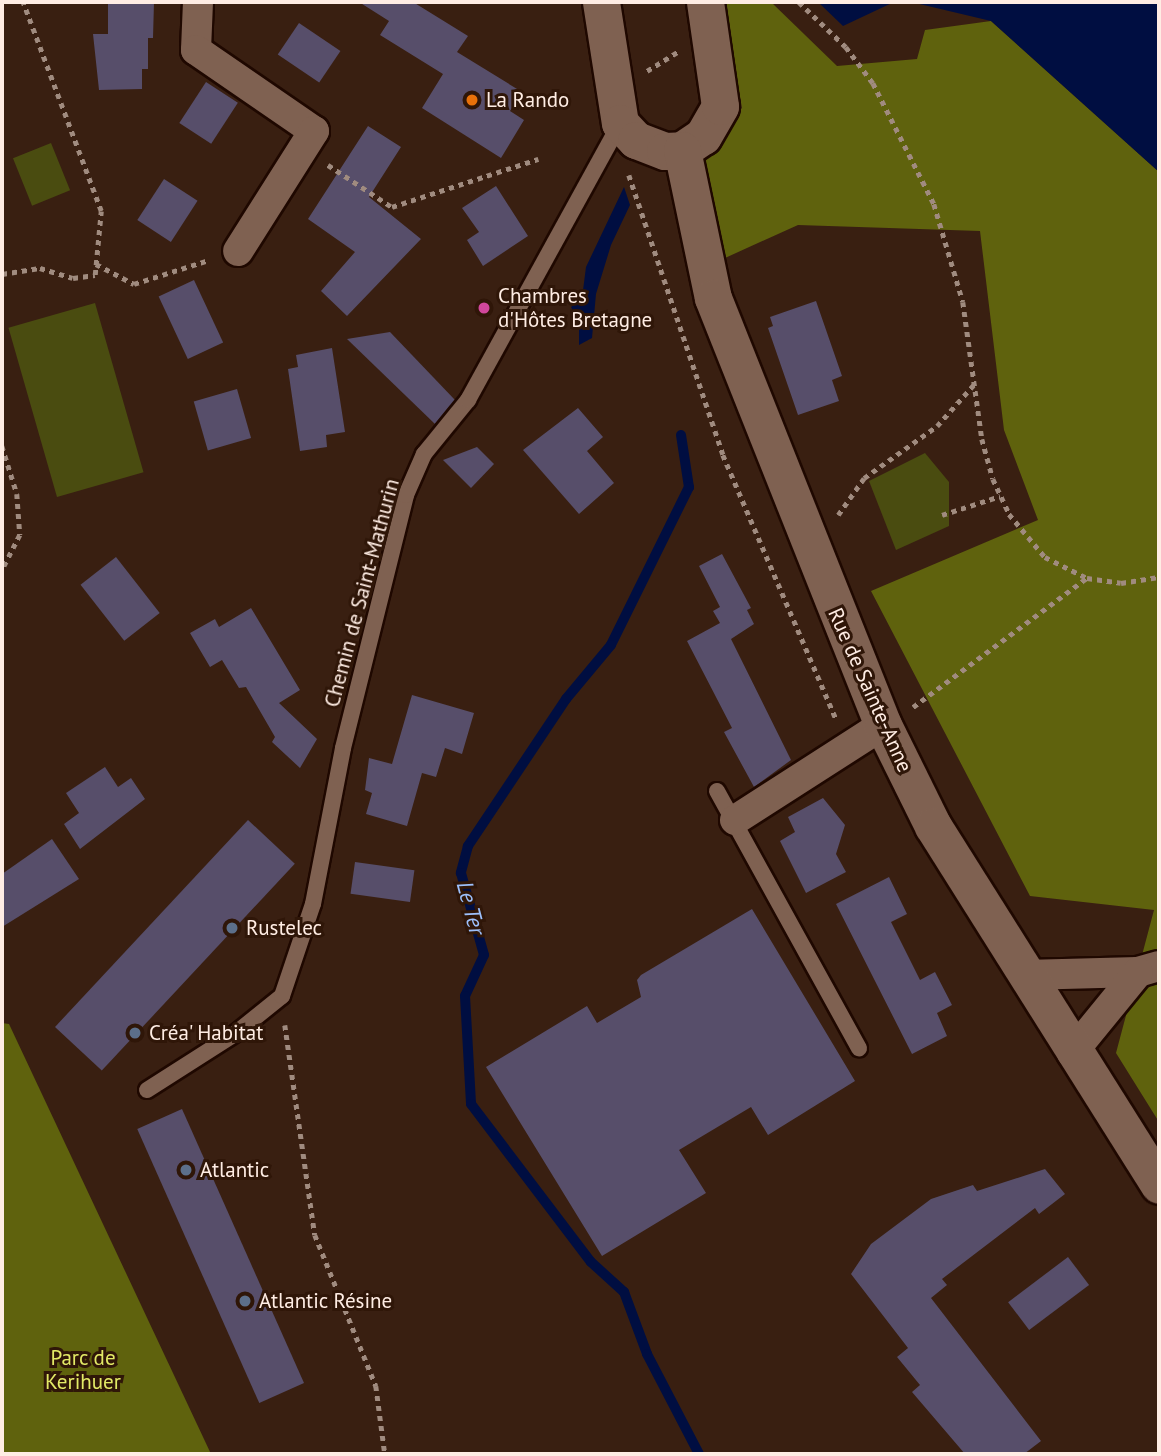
<!DOCTYPE html>
<html>
<head>
<meta charset="utf-8">
<style>
	body { margin:0 }
	#map { position:relative; width:1161px; height:1456px; overflow:hidden; background:#391f11; font-family:"PT Sans",sans-serif }
	div>[style] { position:absolute }
	[style*='--x'] { left:calc(var(--x)*1px); top:calc(var(--y)*1px); width:calc(var(--w)*1px); rotate:calc(var(--a)*1deg) }
	.green>* { inset:0; background:#4a4c10; transform-origin:0 0 }
	.forest>* { inset:0; background:#5f620d }
	.water>* { inset:0; background:#000e41 }
	.stream>* { height:10px; margin:-5px; padding:0 5px; transform-origin:5px; border-radius:5px; background:#000e41 }
	.building>* { inset:0; background:#574e6a; transform-origin:0 0 }
	.path>* { height:4.5px; margin-top:-2.25px; transform-origin:0; background:repeating-linear-gradient(90deg,#a08b7f 0 5px,transparent 0 10px) }
	.roads { filter:drop-shadow(2px 0 #1f0800) drop-shadow(-2px 0 #1f0800) drop-shadow(0 2px #1f0800) drop-shadow(0 -2px #1f0800) }
	.service>* { height:16px; margin:-8px; padding:0 8px; transform-origin:8px; border-radius:8px; background:#7f6151 }
	.minor>* { height:30px; margin:-15px; padding:0 15px; transform-origin:15px; border-radius:15px; background:#7f6151 }
	.tertiary>* { height:37px; margin:-18.5px; padding:0 18.5px; transform-origin:18.5px; border-radius:18.5px; background:#7f6151 }
	.dots>* { width:19px; height:19px; translate:-50% -50%; box-sizing:border-box; border:4px solid #2f1608; border-radius:50% }
	span { translate:-50% -50%; white-space:nowrap; text-align:center; line-height:1.15; -webkit-text-stroke:6px #2f1608; paint-order:stroke }
	.poi-label { font-size:21px; color:#ffede4 }
	.left { translate:0 -50%; text-align:left }
	.street-label { font-size:21px; color:#ffede4 }
	.park-label { font-size:21px; color:#e3ea66 }
	.water-label { font-size:23px; color:#9dc0fb; font-style:italic }
	.frame { position:absolute; inset:0; border:4px solid #ffede4; pointer-events:none }
</style>
</head>
<body>
<div id="map">
	<div class="green">
		<i style="left:51px;top:143px;width:51px;height:41px;rotate:68deg"></i>
		<i style="left:95px;top:303px;width:176px;height:90px;rotate:74deg"></i>
		<i style="clip-path:polygon(925px 453px,949px 482px,949px 526px,896px 550px,869px 481px)"></i>
	</div>
	<div class="forest">
		<i style="clip-path:polygon(722px 2px,771px 2px,837px 66px,917px 59px,925px 30px,991px 21px,1159px 172px,1159px 1122px,1116px 1053px,1154px 910px,1030px 896px,871px 591px,1038px 520px,1004px 430px,980px 231px,798px 225px,725px 258px,699px 154px,742px 108px)"></i>
		<i style="clip-path:polygon(2px 1023px,9px 1024px,211px 1454px,2px 1454px)"></i>
	</div>
	<div class="water">
		<i style="clip-path:polygon(818px 2px,894px 2px,843px 26px)"></i>
		<i style="clip-path:polygon(911px 2px,1159px 2px,1159px 172px,991px 21px)"></i>
		<i style="clip-path:polygon(624px 187px,630px 205px,611px 245px,596px 294px,592px 338px,579px 345px,579px 323px,571px 307px,582px 298px,586px 267px)"></i>
	</div>
	<div class="stream">
		<i style="--x:681;--y:435;--w:53;--a:81.3"></i>
		<i style="--x:689;--y:487;--w:176;--a:116.3"></i>
		<i style="--x:611;--y:645;--w:70;--a:129.8"></i>
		<i style="--x:566;--y:699;--w:177;--a:123.7"></i>
		<i style="--x:468;--y:846;--w:28;--a:105"></i>
		<i style="--x:461;--y:873;--w:85;--a:74.3"></i>
		<i style="--x:484;--y:955;--w:45;--a:114.9"></i>
		<i style="--x:465;--y:996;--w:108;--a:86.8"></i>
		<i style="--x:471;--y:1104;--w:198;--a:52.8"></i>
		<i style="--x:591;--y:1262;--w:45;--a:42.3"></i>
		<i style="--x:624;--y:1292;--w:66;--a:69.6"></i>
		<i style="--x:647;--y:1354;--w:113;--a:62.5"></i>
	</div>
	<div class="building">
		<i style="clip-path:polygon(108px 2px,154px 2px,153px 38px,148px 38px,148px 69px,142px 69px,142px 89px,99px 90px,93px 34px,108px 34px)"></i>
		<i style="clip-path:polygon(359px 2px,413px 2px,468px 36px,457px 52px,522px 92px,510px 111px,524px 120px,501px 158px,422px 108px,443px 74px,380px 35px,389px 21px)"></i>
		<i style="left:299px;top:23px;width:50px;height:38px;rotate:34deg"></i>
		<i style="left:206px;top:82px;width:38px;height:49px;rotate:33deg"></i>
		<i style="clip-path:polygon(368px 126px,401px 147px,369px 197px,421px 239px,347px 316px,321px 291px,355px 252px,308px 219px)"></i>
		<i style="left:164px;top:179px;width:40px;height:49px;rotate:33deg"></i>
		<i style="clip-path:polygon(496px 186px,528px 236px,483px 266px,467px 240px,479px 232px,462px 208px)"></i>
		<i style="left:194px;top:280px;width:69px;height:39px;rotate:65deg"></i>
		<i style="clip-path:polygon(816px 301px,842px 376px,832px 380px,839px 401px,798px 415px,768px 328px,773px 326px,770px 317px)"></i>
		<i style="clip-path:polygon(390px 332px,455px 400px,435px 424px,347px 339px)"></i>
		<i style="clip-path:polygon(332px 348px,345px 432px,326px 435px,327px 447px,300px 451px,288px 369px,298px 367px,296px 355px)"></i>
		<i style="left:237px;top:389px;width:51px;height:45px;rotate:74deg"></i>
		<i style="clip-path:polygon(578px 408px,603px 437px,587px 451px,614px 483px,579px 514px,523px 450px)"></i>
		<i style="clip-path:polygon(477px 447px,494px 464px,471px 488px,443px 460px)"></i>
		<i style="clip-path:polygon(722px 554px,751px 608px,747px 610px,754px 624px,731px 639px,791px 760px,754px 787px,724px 732px,732px 728px,687px 641px,720px 623px,713px 611px,720px 607px,699px 566px)"></i>
		<i style="left:116px;top:557px;width:71px;height:45px;rotate:52deg"></i>
		<i style="clip-path:polygon(251px 608px,300px 690px,279px 703px,317px 739px,300px 768px,272px 742px,275px 737px,246px 687px,239px 688px,222px 660px,210px 667px,190px 633px,215px 619px,219px 627px)"></i>
		<i style="clip-path:polygon(412px 695px,474px 713px,462px 754px,445px 748px,436px 777px,422px 773px,407px 826px,366px 814px,372px 793px,365px 790px,369px 758px,392px 764px)"></i>
		<i style="clip-path:polygon(105px 767px,118px 787px,131px 778px,145px 799px,80px 849px,64px 824px,79px 813px,66px 793px)"></i>
		<i style="clip-path:polygon(823px 798px,845px 825px,836px 854px,846px 872px,806px 893px,780px 841px,795px 832px,788px 817px)"></i>
		<i style="left:248px;top:820px;width:64px;height:283px;rotate:43deg"></i>
		<i style="clip-path:polygon(52px 839px,79px 879px,2px 927px,2px 874px)"></i>
		<i style="left:355px;top:862px;width:60px;height:32px;rotate:8deg"></i>
		<i style="clip-path:polygon(889px 877px,907px 914px,891px 922px,920px 980px,935px 972px,952px 1005px,937px 1013px,947px 1036px,912px 1054px,836px 904px)"></i>
		<i style="clip-path:polygon(752px 909px,855px 1081px,768px 1135px,751px 1107px,679px 1150px,706px 1193px,602px 1256px,486px 1067px,587px 1006px,597px 1023px,641px 997px,637px 980px,641px 975px)"></i>
		<i style="left:182px;top:1109px;width:300px;height:49px;rotate:66deg"></i>
		<i style="clip-path:polygon(1045px 1169px,1065px 1194px,1039px 1214px,1035px 1208px,942px 1279px,947px 1285px,931px 1298px,1041px 1441px,1024px 1454px,965px 1454px,912px 1392px,920px 1385px,897px 1357px,908px 1348px,851px 1274px,871px 1244px,931px 1199px,973px 1185px,977px 1191px)"></i>
		<i style="left:1068px;top:1257px;width:35px;height:75px;rotate:53deg"></i>
	</div>
	<div class="path">
		<i style="--x:799;--y:2;--w:65;--a:43.8"></i>
		<i style="--x:846;--y:47;--w:45;--a:53.1"></i>
		<i style="--x:873;--y:83;--w:136;--a:63.2"></i>
		<i style="--x:934;--y:204;--w:102;--a:73.5"></i>
		<i style="--x:963;--y:302;--w:138;--a:82.1"></i>
		<i style="--x:982;--y:439;--w:41;--a:74.6"></i>
		<i style="--x:993;--y:479;--w:38;--a:65"></i>
		<i style="--x:1009;--y:514;--w:56;--a:50.1"></i>
		<i style="--x:1045;--y:557;--w:47;--a:26.6"></i>
		<i style="--x:1087;--y:578;--w:34;--a:8"></i>
		<i style="--x:1121;--y:583;--w:38;--a:-9"></i>
		<i style="--x:647;--y:71;--w:36;--a:-32"></i>
		<i style="--x:328;--y:165;--w:77;--a:33.3"></i>
		<i style="--x:392;--y:207;--w:154;--a:-18.2"></i>
		<i style="--x:629;--y:175;--w:295;--a:71.4"></i>
		<i style="--x:723;--y:455;--w:287;--a:66.8"></i>
		<i style="--x:96;--y:264;--w:43;--a:27.8"></i>
		<i style="--x:134;--y:284;--w:79;--a:-17.7"></i>
		<i style="--x:2;--y:274;--w:38;--a:-9"></i>
		<i style="--x:40;--y:268;--w:34;--a:17"></i>
		<i style="--x:73;--y:278;--w:22;--a:-8"></i>
		<i style="--x:95;--y:275;--w:64;--a:-84.6"></i>
		<i style="--x:101;--y:211;--w:223;--a:-110.5"></i>
		<i style="--x:2;--y:446;--w:50;--a:72.6"></i>
		<i style="--x:17;--y:494;--w:41;--a:85.8"></i>
		<i style="--x:20;--y:535;--w:39;--a:117"></i>
		<i style="--x:838;--y:515;--w:45;--a:-54.9"></i>
		<i style="--x:864;--y:478;--w:90;--a:-35.5"></i>
		<i style="--x:937;--y:426;--w:59;--a:-48.4"></i>
		<i style="--x:942;--y:515;--w:61;--a:-18.1"></i>
		<i style="--x:913;--y:707;--w:217;--a:-36.6"></i>
		<i style="--x:285;--y:1025;--w:212;--a:81.9"></i>
		<i style="--x:315;--y:1235;--w:163;--a:68"></i>
		<i style="--x:376;--y:1386;--w:69;--a:82.5"></i>
	</div>
	<div class="roads">
		<div class="service">
			<i style="--x:717;--y:791;--w:294;--a:61.1"></i>
			<i style="--x:147;--y:1090;--w:106;--a:-32.6"></i>
			<i style="--x:236;--y:1033;--w:59;--a:-38.8"></i>
			<i style="--x:282;--y:996;--w:97;--a:-71.4"></i>
			<i style="--x:313;--y:904;--w:159;--a:-79.1"></i>
			<i style="--x:343;--y:748;--w:261;--a:-76"></i>
			<i style="--x:406;--y:495;--w:45;--a:-66.3"></i>
			<i style="--x:424;--y:454;--w:70;--a:-50.8"></i>
			<i style="--x:468;--y:400;--w:316;--a:-61.2"></i>
		</div>
		<div class="minor">
			<i style="--x:198;--y:2;--w:48;--a:92.4"></i>
			<i style="--x:196;--y:50;--w:143;--a:34.5"></i>
			<i style="--x:314;--y:131;--w:142;--a:122.3"></i>
			<i style="--x:735;--y:820;--w:176;--a:-32.7"></i>
			<i style="--x:1025;--y:975;--w:113;--a:-1.5"></i>
			<i style="--x:1138;--y:972;--w:22;--a:-16"></i>
			<i style="--x:1072;--y:1053;--w:104;--a:-50.8"></i>
		</div>
		<div class="tertiary">
			<i style="--x:601;--y:2;--w:122;--a:81.1"></i>
			<i style="--x:620;--y:123;--w:23;--a:47"></i>
			<i style="--x:636;--y:140;--w:31;--a:21"></i>
			<i style="--x:665;--y:151;--w:17;--a:-3"></i>
			<i style="--x:682;--y:150;--w:25;--a:-34"></i>
			<i style="--x:703;--y:136;--w:34;--a:-60"></i>
			<i style="--x:720;--y:106;--w:105;--a:-98.2"></i>
			<i style="--x:682;--y:150;--w:151;--a:78.2"></i>
			<i style="--x:713;--y:298;--w:460;--a:68.3"></i>
			<i style="--x:883;--y:725;--w:113;--a:63.7"></i>
			<i style="--x:933;--y:826;--w:424;--a:57.8"></i>
		</div>
	</div>
	<div class="dots">
		<i style="left:472px;top:100px;background:#e8710a"></i>
		<i style="left:484px;top:308px;background:#d1479c"></i>
		<i style="left:232px;top:928px;background:#5c6f8a"></i>
		<i style="left:135px;top:1033px;background:#5c6f8a"></i>
		<i style="left:186px;top:1170px;background:#5c6f8a"></i>
		<i style="left:245px;top:1301px;background:#5c6f8a"></i>
	</div>
	<div class="poi-label">
		<span class="left" style="left:486px;top:100px">La Rando</span>
		<span class="left" style="left:498px;top:308px">Chambres<br>d'Hôtes Bretagne</span>
		<span class="left" style="left:246px;top:928px">Rustelec</span>
		<span class="left" style="left:149px;top:1033px">Créa' Habitat</span>
		<span class="left" style="left:200px;top:1170px">Atlantic</span>
		<span class="left" style="left:259px;top:1301px">Atlantic Résine</span>
	</div>
	<div class="street-label">
		<span style="left:362px;top:593px;rotate:-75deg">Chemin de Saint-Mathurin</span>
		<span style="left:870px;top:690px;rotate:66deg">Rue de Sainte-Anne</span>
	</div>
	<div class="park-label">
		<span style="left:83px;top:1370px">Parc de<br>Kerihuer</span>
	</div>
	<div class="water-label">
		<span style="left:471px;top:908px;rotate:75deg">Le Ter</span>
	</div>
	<div class="frame"></div>
</div>
</body>
</html>
